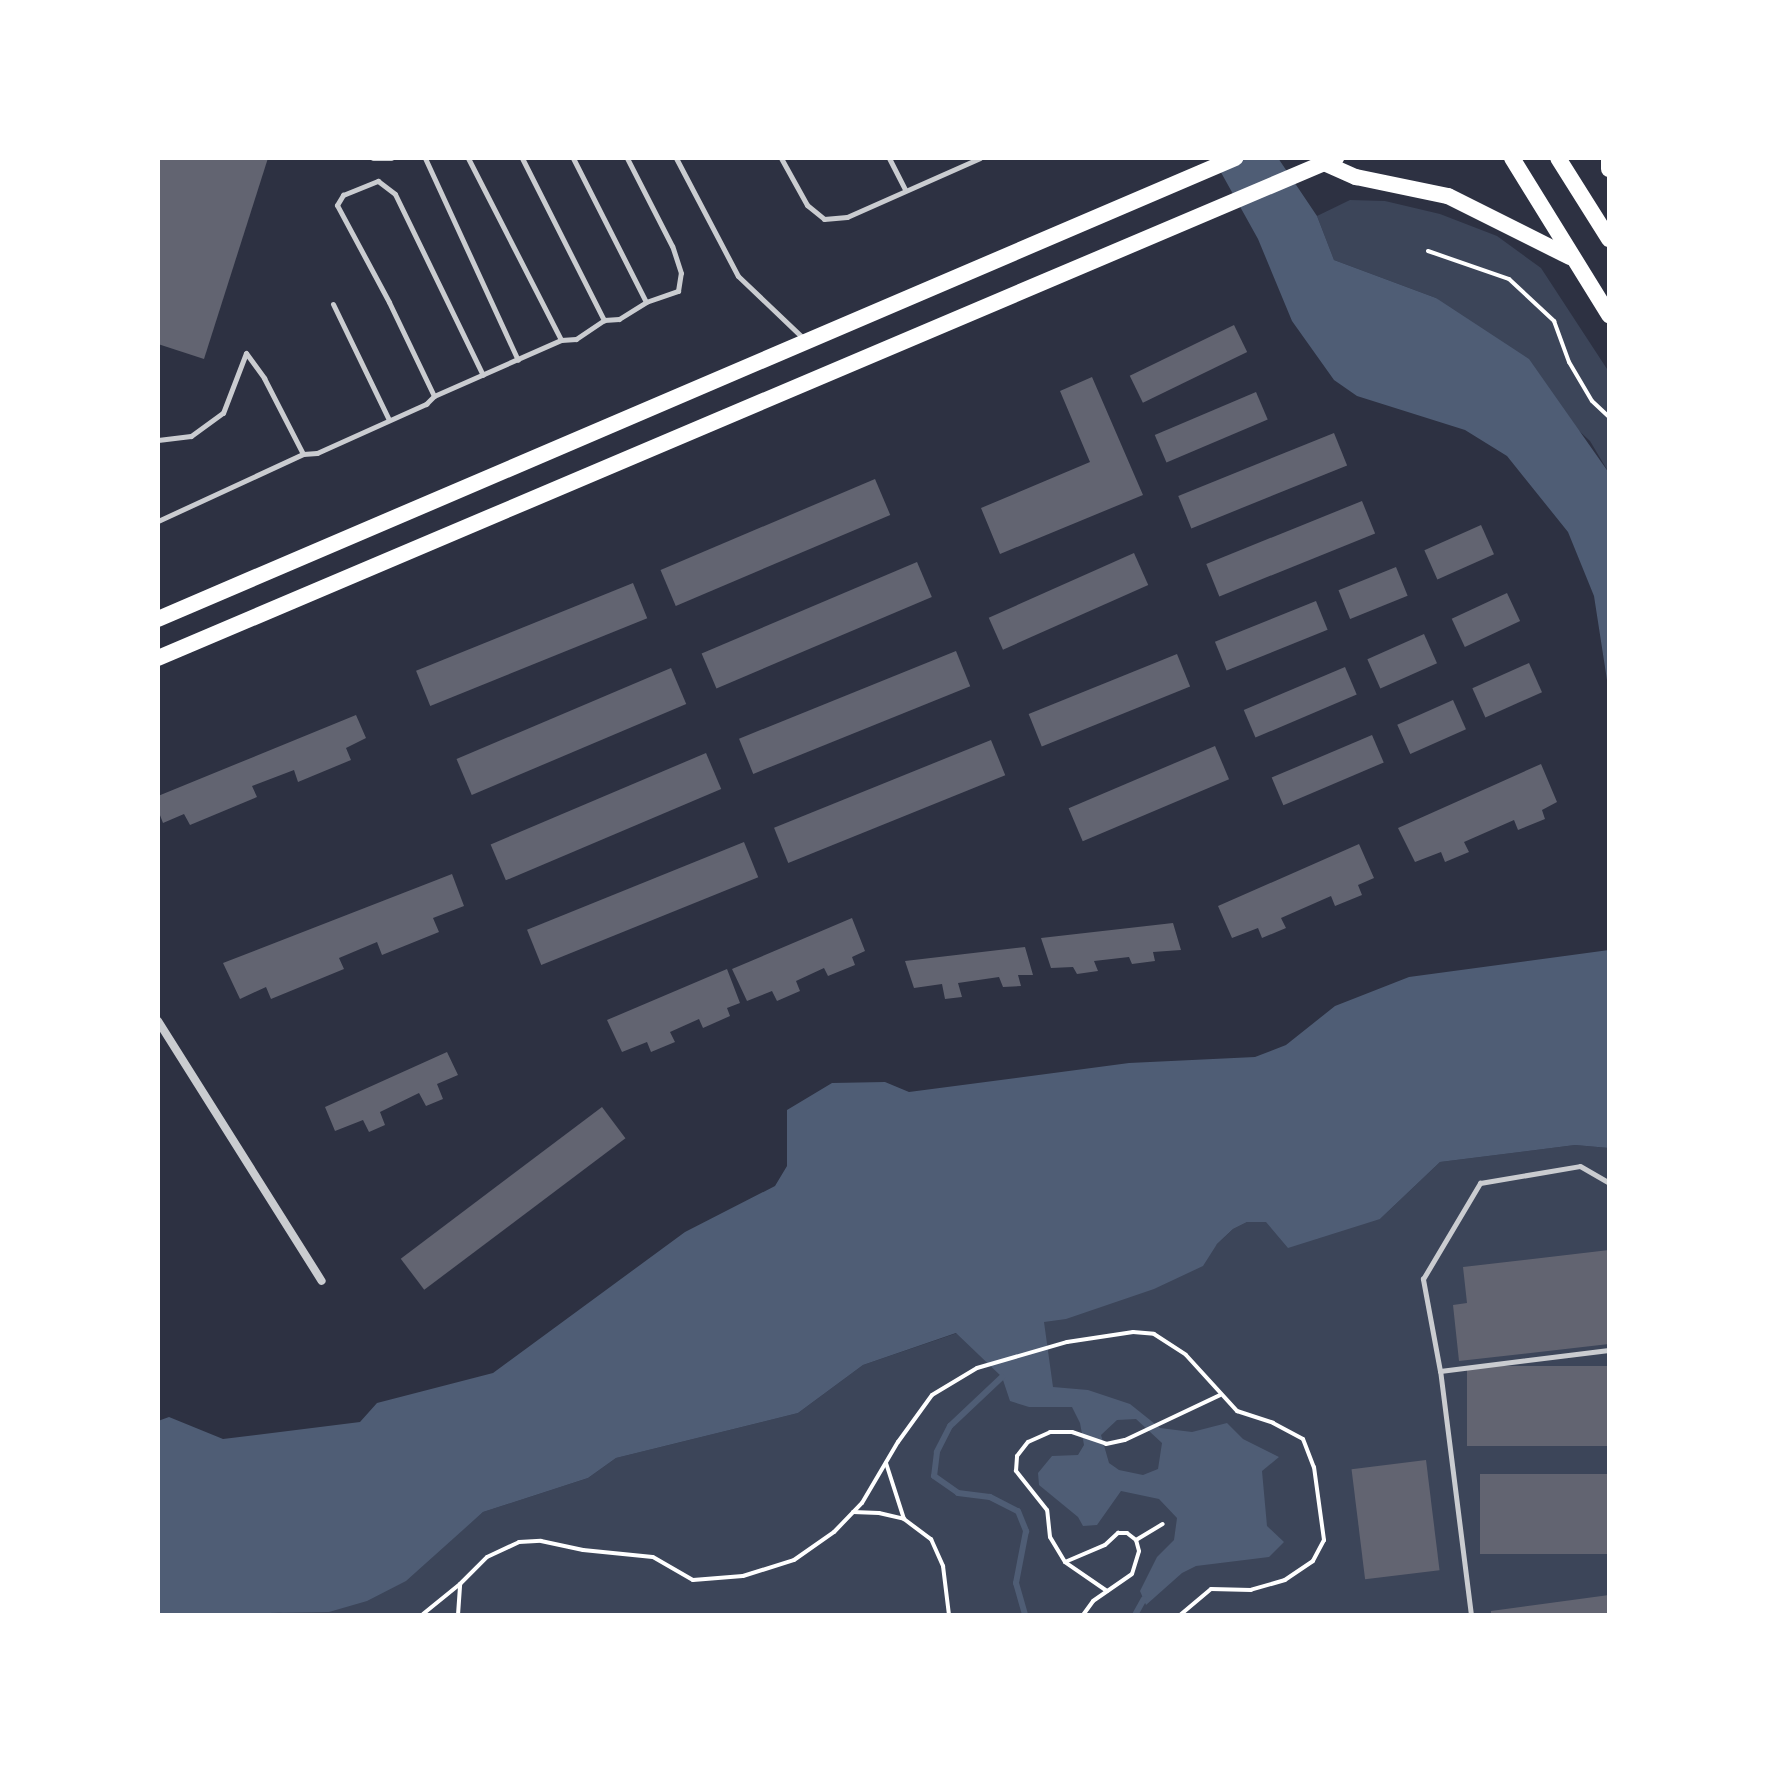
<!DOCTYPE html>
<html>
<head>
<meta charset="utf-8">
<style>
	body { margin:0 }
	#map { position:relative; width:1767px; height:1773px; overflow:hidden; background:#2d3142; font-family:"Archivo Narrow",sans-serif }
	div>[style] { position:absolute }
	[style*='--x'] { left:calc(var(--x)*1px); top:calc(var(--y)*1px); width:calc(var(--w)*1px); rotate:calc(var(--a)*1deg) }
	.green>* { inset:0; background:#3c4559 }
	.water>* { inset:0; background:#4f5d75 }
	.stream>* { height:6px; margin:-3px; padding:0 3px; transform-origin:3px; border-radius:3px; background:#4f5d75 }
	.building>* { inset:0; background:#626471; transform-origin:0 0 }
	.path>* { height:4px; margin:-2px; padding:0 2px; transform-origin:2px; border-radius:2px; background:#fff }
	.service>* { height:5px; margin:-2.5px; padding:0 2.5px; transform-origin:2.5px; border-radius:2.5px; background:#caccd0 }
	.minor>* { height:8px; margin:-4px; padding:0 4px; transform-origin:4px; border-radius:4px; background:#caccd0 }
	.primary>* { height:16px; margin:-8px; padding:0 8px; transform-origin:8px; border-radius:8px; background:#fff }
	span { translate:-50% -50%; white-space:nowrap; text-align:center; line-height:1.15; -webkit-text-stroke:8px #fff; paint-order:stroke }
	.frame { position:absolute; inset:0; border:160px solid #fff; pointer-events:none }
</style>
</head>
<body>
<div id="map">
	<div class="green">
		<i style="clip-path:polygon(1350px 200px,1385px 201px,1440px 214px,1497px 236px,1541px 268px,1609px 372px,1609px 473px,1590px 441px,1436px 298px,1334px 260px,1317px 216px)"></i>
		<i style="clip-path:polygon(1575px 1145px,1609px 1148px,1609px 1615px,261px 1615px,278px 1614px,450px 1540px,483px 1512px,588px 1478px,616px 1458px,798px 1413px,863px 1365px,1216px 1245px,1233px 1229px,1247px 1222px,1380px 1219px,1440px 1162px)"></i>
	</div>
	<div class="water">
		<i style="clip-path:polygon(1213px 158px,1278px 158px,1317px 216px,1334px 260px,1436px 298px,1529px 359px,1609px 473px,1609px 693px,1594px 596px,1568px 532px,1507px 456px,1465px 430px,1357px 396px,1334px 380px,1292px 321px,1258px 239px)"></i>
		<i style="clip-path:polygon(evenodd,1609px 950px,1609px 1148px,1575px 1145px,1440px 1162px,1380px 1219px,1288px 1248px,1266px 1222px,1247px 1222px,1233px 1229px,1217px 1244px,1203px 1266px,1154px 1289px,1066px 1319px,1044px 1322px,1053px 1387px,1088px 1390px,1130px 1404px,1160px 1428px,1192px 1432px,1227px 1423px,1243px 1439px,1279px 1457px,1262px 1471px,1267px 1526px,1284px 1542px,1269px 1557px,1196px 1566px,1182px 1573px,1146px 1605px,1140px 1591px,1157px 1557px,1174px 1540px,1177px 1518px,1159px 1499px,1121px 1491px,1097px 1525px,1083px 1526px,1078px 1517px,1039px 1485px,1038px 1473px,1052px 1456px,1078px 1455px,1084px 1445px,1080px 1423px,1072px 1407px,1029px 1407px,1010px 1401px,1002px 1377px,956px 1333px,863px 1365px,798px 1413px,616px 1458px,588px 1478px,483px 1512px,406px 1581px,367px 1601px,329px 1612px,158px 1615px,158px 1421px,169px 1417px,223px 1439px,360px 1422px,377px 1403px,493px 1373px,685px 1232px,775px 1186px,787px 1166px,787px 1110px,832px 1083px,885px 1082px,909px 1092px,1129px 1063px,1255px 1057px,1286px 1045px,1335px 1006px,1409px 977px,1609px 950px,1136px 1419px,1162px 1443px,1158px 1469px,1143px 1475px,1119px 1470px,1109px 1463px,1101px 1435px,1117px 1420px,1136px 1419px)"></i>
	</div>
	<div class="stream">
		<i style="--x:1002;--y:1377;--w:71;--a:136.7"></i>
		<i style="--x:950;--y:1426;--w:29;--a:117"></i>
		<i style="--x:937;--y:1452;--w:24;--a:97"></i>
		<i style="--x:934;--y:1476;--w:29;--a:35"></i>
		<i style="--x:958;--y:1493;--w:32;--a:7"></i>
		<i style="--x:990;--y:1497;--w:31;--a:27"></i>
		<i style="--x:1018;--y:1511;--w:22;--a:68"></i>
		<i style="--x:1026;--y:1531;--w:53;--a:100.9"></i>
		<i style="--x:1016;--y:1583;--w:33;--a:74"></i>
		<i style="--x:1135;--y:1615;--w:18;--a:-61"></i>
	</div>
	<div class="building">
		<i style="clip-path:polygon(158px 158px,268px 158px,204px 359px,158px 344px)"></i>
		<i style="left:1234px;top:325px;width:30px;height:116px;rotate:64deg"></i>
		<i style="clip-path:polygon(1092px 377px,1143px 495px,1000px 554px,981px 508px,1090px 462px,1060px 391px)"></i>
		<i style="left:1256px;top:392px;width:30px;height:110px;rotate:67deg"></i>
		<i style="left:1334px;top:433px;width:35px;height:168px;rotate:68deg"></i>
		<i style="left:875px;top:479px;width:39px;height:233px;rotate:67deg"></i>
		<i style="left:1362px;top:501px;width:35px;height:168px;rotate:68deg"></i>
		<i style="left:1481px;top:525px;width:32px;height:62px;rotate:66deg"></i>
		<i style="left:1134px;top:553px;width:35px;height:159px;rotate:66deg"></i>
		<i style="left:917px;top:562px;width:38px;height:234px;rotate:67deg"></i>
		<i style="left:1396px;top:567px;width:31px;height:62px;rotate:68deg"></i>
		<i style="left:633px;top:583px;width:38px;height:234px;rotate:68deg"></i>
		<i style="left:1507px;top:593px;width:31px;height:61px;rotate:65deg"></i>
		<i style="left:1316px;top:601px;width:31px;height:109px;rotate:68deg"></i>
		<i style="left:1424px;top:634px;width:32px;height:62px;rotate:66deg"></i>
		<i style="left:956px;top:651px;width:38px;height:234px;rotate:68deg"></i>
		<i style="left:1177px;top:654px;width:35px;height:160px;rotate:68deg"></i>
		<i style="left:1529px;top:663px;width:32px;height:62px;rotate:66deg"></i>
		<i style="left:1345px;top:667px;width:30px;height:110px;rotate:67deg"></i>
		<i style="left:671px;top:668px;width:39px;height:233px;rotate:67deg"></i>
		<i style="left:1453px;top:700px;width:32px;height:61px;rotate:66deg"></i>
		<i style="clip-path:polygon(356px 715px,366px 738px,346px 748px,351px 760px,298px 782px,294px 770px,252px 786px,257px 797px,190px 825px,184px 814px,163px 823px,158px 810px,158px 796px)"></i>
		<i style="left:1372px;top:735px;width:30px;height:109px;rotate:67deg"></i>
		<i style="left:991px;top:740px;width:38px;height:234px;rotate:68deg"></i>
		<i style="left:1215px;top:746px;width:36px;height:159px;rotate:67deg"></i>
		<i style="left:706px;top:753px;width:39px;height:234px;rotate:67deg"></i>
		<i style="clip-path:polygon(1541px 764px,1557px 802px,1542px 810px,1545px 819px,1518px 830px,1514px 820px,1464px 842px,1469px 852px,1445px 862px,1441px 852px,1415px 862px,1398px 828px)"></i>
		<i style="left:744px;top:842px;width:38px;height:234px;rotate:68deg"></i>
		<i style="clip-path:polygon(1359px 844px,1374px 878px,1358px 885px,1362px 895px,1335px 906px,1331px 896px,1281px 918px,1286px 928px,1262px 938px,1258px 928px,1232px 938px,1218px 906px)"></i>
		<i style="clip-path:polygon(452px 874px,464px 906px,433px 918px,439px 932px,382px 955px,377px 942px,339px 958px,344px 969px,271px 999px,266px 987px,240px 999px,223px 963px)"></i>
		<i style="clip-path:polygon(852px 918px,865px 951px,852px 957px,855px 965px,828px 976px,824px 968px,796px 981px,800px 991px,777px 1001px,772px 991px,747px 1001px,732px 969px)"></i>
		<i style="clip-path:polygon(1173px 923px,1181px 950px,1153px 952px,1155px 961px,1132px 964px,1129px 957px,1094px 961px,1098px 971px,1077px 974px,1073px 967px,1051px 968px,1041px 938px)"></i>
		<i style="clip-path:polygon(1025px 947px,1033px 975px,1018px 975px,1021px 986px,1003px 987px,999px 977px,958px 983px,962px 997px,945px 999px,942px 984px,914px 988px,905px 961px)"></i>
		<i style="clip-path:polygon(727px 969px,740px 1003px,727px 1008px,730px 1016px,703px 1028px,699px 1019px,670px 1032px,675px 1042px,651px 1052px,647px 1042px,622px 1052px,607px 1020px)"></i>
		<i style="clip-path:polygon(447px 1052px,458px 1075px,437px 1084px,443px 1099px,426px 1106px,419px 1093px,380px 1112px,385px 1125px,369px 1132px,363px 1120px,335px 1131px,325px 1107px)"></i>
		<i style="left:602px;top:1107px;width:39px;height:252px;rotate:53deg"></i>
		<i style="clip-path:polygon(1609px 1250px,1609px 1344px,1459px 1361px,1453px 1305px,1467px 1303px,1463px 1267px)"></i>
		<i style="left:1609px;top:1366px;width:80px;height:142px;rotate:90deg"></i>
		<i style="left:1426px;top:1460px;width:111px;height:75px;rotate:83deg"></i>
		<i style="left:1609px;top:1474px;width:80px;height:129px;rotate:90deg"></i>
		<i style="clip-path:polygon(1609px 1595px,1609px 1615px,1491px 1615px,1491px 1611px)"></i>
	</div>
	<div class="path">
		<i style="--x:1428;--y:251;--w:86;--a:19.1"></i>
		<i style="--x:1509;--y:279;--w:62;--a:43"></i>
		<i style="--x:1554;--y:321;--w:44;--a:69.9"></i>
		<i style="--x:1569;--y:362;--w:45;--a:59.5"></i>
		<i style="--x:1592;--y:401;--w:23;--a:43"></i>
		<i style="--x:886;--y:1463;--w:59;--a:72.2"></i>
		<i style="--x:904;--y:1519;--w:34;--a:37"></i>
		<i style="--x:931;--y:1539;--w:30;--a:66"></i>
		<i style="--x:943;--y:1566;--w:49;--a:83"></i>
		<i style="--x:853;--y:1512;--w:26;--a:2"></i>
		<i style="--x:879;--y:1513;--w:26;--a:13"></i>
		<i style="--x:1065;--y:1562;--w:43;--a:-23"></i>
		<i style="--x:1105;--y:1545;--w:18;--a:-43"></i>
		<i style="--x:1118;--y:1533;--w:9;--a:0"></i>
		<i style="--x:1127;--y:1533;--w:11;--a:38"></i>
		<i style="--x:1107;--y:1591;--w:51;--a:-145.4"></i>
		<i style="--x:1065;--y:1562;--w:29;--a:-121"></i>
		<i style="--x:1050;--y:1537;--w:27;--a:-96"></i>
		<i style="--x:1047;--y:1510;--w:50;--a:-128.5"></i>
		<i style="--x:1016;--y:1471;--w:15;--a:-86"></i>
		<i style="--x:1017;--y:1456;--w:18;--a:-52"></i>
		<i style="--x:1028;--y:1442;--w:24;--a:-24"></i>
		<i style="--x:1050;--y:1432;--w:22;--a:0"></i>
		<i style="--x:1072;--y:1432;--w:36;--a:19"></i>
		<i style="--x:1106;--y:1444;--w:19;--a:-12"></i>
		<i style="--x:1125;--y:1440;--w:105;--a:-25.3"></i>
		<i style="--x:423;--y:1614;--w:48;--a:-39"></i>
		<i style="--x:458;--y:1615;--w:31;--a:-86"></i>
		<i style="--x:460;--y:1584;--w:38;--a:-45"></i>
		<i style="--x:487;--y:1557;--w:35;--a:-25"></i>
		<i style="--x:519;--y:1542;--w:22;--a:-3"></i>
		<i style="--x:541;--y:1541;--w:43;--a:12.1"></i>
		<i style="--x:583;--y:1550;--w:70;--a:5.7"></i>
		<i style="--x:653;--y:1557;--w:46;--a:29.9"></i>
		<i style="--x:693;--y:1580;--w:50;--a:-4.6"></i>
		<i style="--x:743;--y:1576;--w:53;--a:-17.4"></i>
		<i style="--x:794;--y:1560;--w:49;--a:-35"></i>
		<i style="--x:834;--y:1532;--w:40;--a:-46"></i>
		<i style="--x:862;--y:1503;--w:71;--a:-59.5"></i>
		<i style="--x:898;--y:1442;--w:58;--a:-54.1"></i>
		<i style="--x:932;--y:1395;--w:52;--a:-31"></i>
		<i style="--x:977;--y:1368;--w:94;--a:-16.1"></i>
		<i style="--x:1067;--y:1342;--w:67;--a:-8.6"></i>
		<i style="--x:1133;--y:1332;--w:21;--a:5"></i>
		<i style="--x:1154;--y:1334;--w:38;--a:33"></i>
		<i style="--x:1186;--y:1355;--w:76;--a:47.7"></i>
		<i style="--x:1237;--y:1411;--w:38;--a:18"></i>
		<i style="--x:1273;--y:1423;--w:34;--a:28"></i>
		<i style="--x:1303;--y:1439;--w:30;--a:69"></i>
		<i style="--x:1314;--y:1467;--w:74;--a:82.2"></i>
		<i style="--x:1324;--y:1540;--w:24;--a:118"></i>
		<i style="--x:1313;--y:1561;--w:34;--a:146"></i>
		<i style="--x:1285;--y:1580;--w:35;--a:164"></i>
		<i style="--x:1251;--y:1590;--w:40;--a:-178.6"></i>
		<i style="--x:1211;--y:1589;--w:40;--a:140"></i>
		<i style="--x:1083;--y:1615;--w:17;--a:-54"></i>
		<i style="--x:1093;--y:1601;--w:47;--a:-34.7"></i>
		<i style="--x:1132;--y:1574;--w:24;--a:-73"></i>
		<i style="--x:1139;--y:1551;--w:11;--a:-105"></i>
		<i style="--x:1136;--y:1540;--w:31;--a:-31"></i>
	</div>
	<div class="service">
		<i style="--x:373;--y:158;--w:18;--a:0"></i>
		<i style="--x:425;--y:158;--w:222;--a:65.3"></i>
		<i style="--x:468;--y:158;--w:204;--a:62.9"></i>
		<i style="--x:522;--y:158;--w:182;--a:63.2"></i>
		<i style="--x:573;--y:158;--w:161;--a:63.1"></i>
		<i style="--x:676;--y:158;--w:133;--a:62.3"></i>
		<i style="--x:738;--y:276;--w:90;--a:43.6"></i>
		<i style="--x:781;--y:158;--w:54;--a:61"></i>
		<i style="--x:807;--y:205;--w:22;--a:39"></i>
		<i style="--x:824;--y:219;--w:23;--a:-5"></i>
		<i style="--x:847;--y:217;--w:145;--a:-23.9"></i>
		<i style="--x:889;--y:158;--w:35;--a:63"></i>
		<i style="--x:333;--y:304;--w:127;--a:64.2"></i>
		<i style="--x:434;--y:396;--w:104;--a:-115.6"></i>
		<i style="--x:389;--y:302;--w:110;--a:-118.2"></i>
		<i style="--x:337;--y:205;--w:12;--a:-59"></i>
		<i style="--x:343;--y:195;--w:38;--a:-22"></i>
		<i style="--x:378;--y:181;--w:21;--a:37"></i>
		<i style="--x:395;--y:194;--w:201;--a:64.1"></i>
		<i style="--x:158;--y:440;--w:33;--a:-7"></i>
		<i style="--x:191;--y:436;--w:39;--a:-36"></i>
		<i style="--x:223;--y:413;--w:64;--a:-69"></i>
		<i style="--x:246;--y:353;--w:31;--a:54"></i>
		<i style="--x:264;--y:378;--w:85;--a:62.8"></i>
		<i style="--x:158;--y:521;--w:160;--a:-24.8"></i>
		<i style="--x:303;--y:454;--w:14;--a:-4"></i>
		<i style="--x:317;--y:453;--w:120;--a:-24.2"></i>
		<i style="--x:426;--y:404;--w:11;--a:-45"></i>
		<i style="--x:434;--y:396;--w:139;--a:-23.8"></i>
		<i style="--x:561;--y:340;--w:15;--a:-4"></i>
		<i style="--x:576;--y:339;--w:34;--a:-34"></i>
		<i style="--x:604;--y:320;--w:15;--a:-4"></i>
		<i style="--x:619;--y:319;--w:32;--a:-32"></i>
		<i style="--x:646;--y:302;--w:34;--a:-19"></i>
		<i style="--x:678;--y:291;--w:18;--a:-81"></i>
		<i style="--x:681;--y:273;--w:28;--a:-108"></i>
		<i style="--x:672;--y:246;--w:99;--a:-117.1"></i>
		<i style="--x:1440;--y:1371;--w:170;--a:-7.1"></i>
		<i style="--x:1471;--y:1615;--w:246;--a:-97.2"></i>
		<i style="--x:1440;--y:1371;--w:94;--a:-100.5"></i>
		<i style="--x:1423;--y:1279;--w:112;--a:-59.3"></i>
		<i style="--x:1480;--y:1183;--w:101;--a:-9.6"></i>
		<i style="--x:1580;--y:1166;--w:34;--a:30"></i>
	</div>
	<div class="minor">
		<i style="--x:158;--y:1021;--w:307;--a:57.8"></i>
	</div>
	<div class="primary">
		<i style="--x:1512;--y:158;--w:185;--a:58.3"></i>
		<i style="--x:1558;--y:158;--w:96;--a:57.8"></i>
		<i style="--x:1609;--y:159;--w:10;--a:90"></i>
		<i style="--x:1324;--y:163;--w:35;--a:24"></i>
		<i style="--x:1356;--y:177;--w:94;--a:11.7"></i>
		<i style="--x:1448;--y:196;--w:136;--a:26.6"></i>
		<i style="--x:158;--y:619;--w:1172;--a:-23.17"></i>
		<i style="--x:158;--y:658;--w:1280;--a:-23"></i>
	</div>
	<div class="frame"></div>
</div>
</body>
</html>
